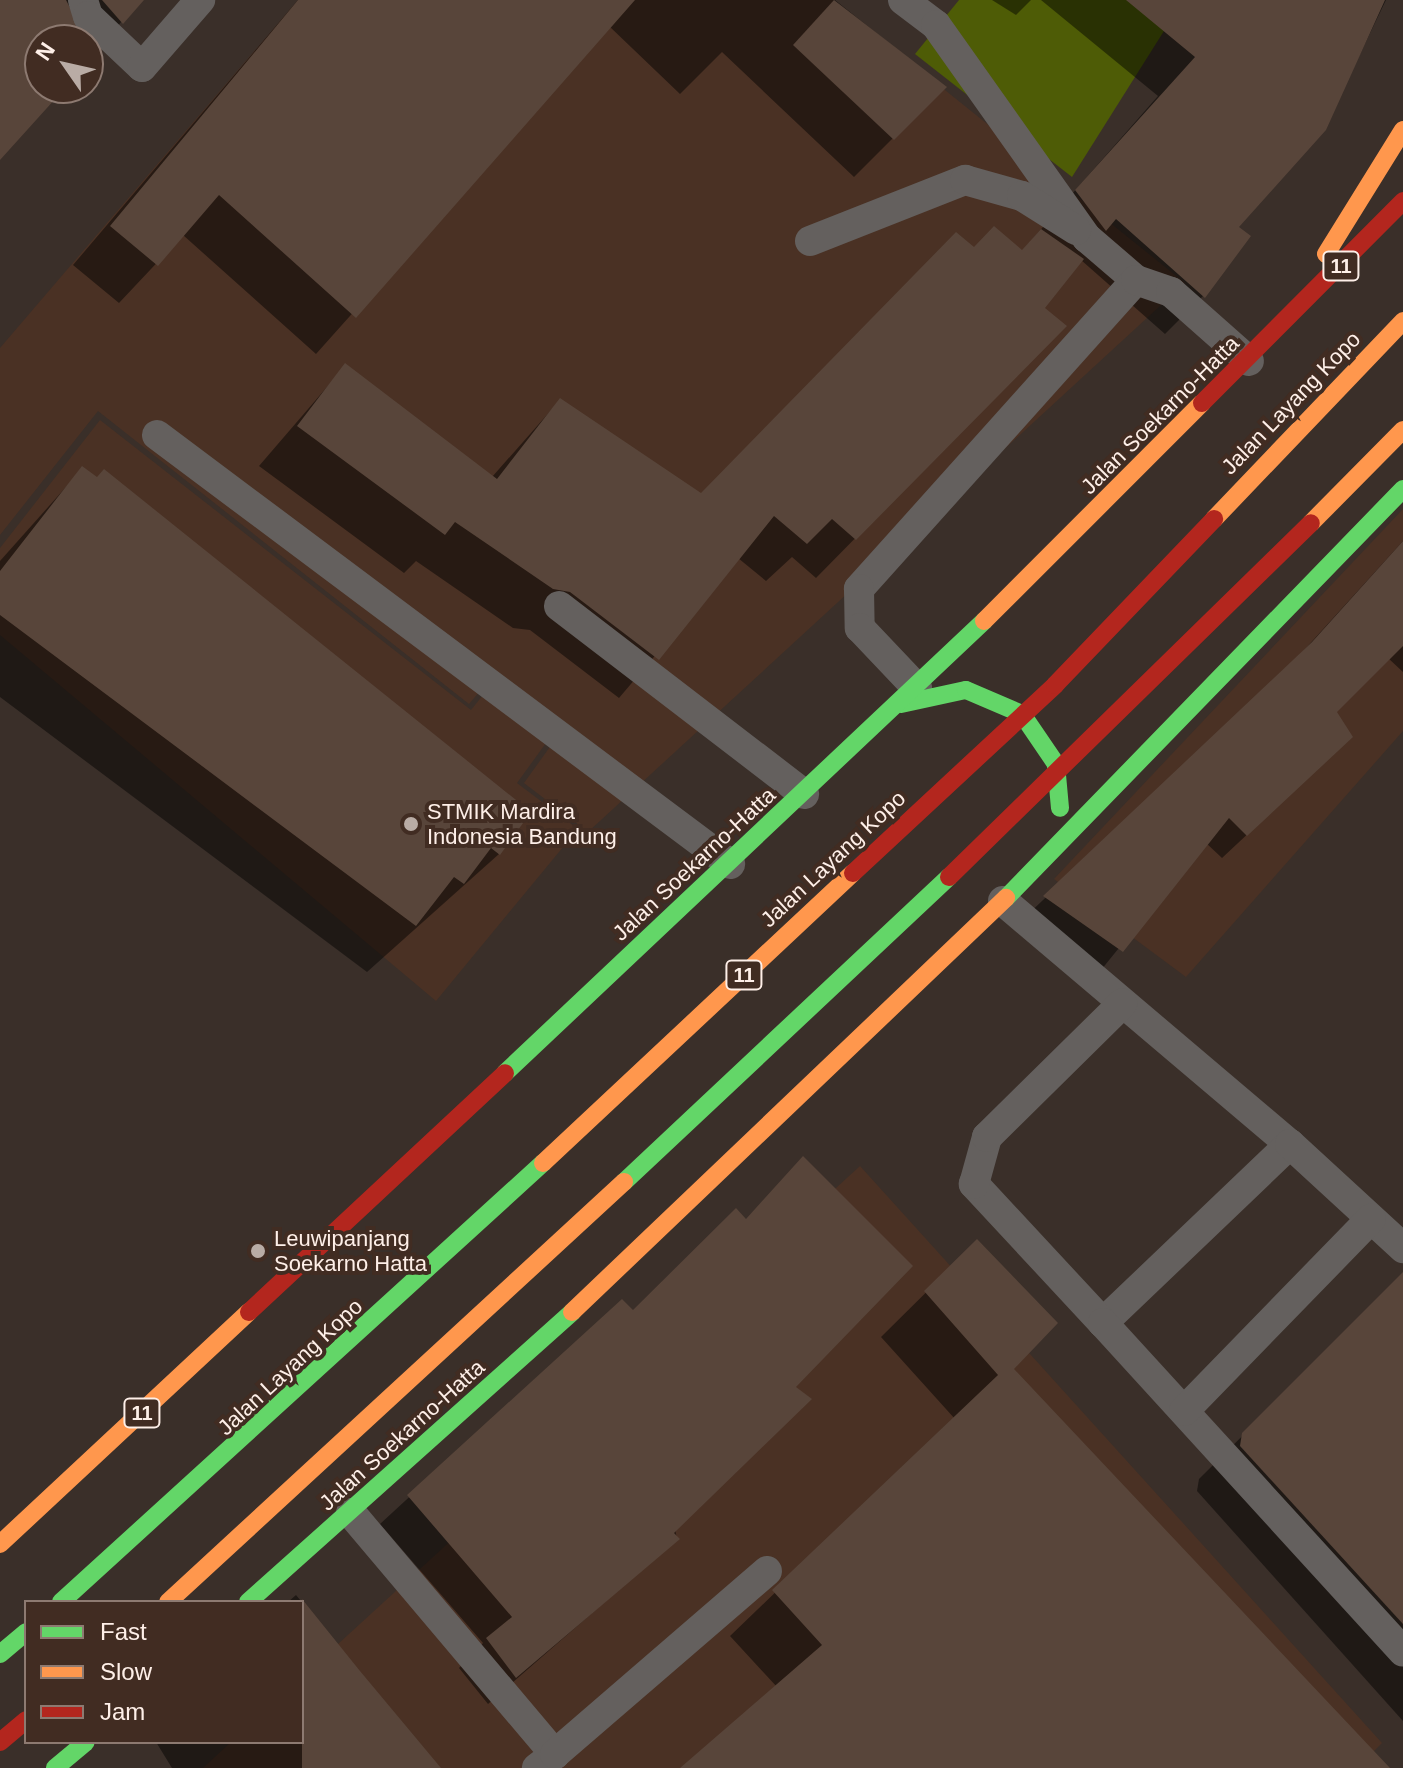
<!DOCTYPE html>
<html>
<head>
<meta charset="utf-8">
<style>
	body { margin:0 }
	#map { position:relative; width:1403px; height:1768px; overflow:hidden; background:#3a2f29; font-family:Helvetica,sans-serif }
	div>[style] { position:absolute }
	[style*='--x'] { left:calc(var(--x)*1px); top:calc(var(--y)*1px); width:calc(var(--w)*1px); rotate:calc(var(--a)*1deg) }
	.built>* { inset:0; background:#4a3124 }
	.forest>* { inset:0; background:#4e5c06 }
	.shadow>* { inset:0; background:#0007 }
	.building>* { inset:0; background:#58453a }
	.lane>* { height:30px; margin:-15px; padding:0 15px; transform-origin:15px; border-radius:15px; background:#64605e }
	.fast>* { height:18px; margin:-9px; padding:0 9px; transform-origin:9px; border-radius:9px; background:#63d668 }
	.slow>* { height:18px; margin:-9px; padding:0 9px; transform-origin:9px; border-radius:9px; background:#ff974d }
	.jam>* { height:18px; margin:-9px; padding:0 9px; transform-origin:9px; border-radius:9px; background:#b3261e }
	.fast-bridge>* { height:18px; margin:-9px; padding:0 9px; transform-origin:9px; border-radius:9px; background:#63d668 }
	.slow-bridge>* { height:18px; margin:-9px; padding:0 9px; transform-origin:9px; border-radius:9px; background:#ff974d }
	.jam-bridge>* { height:18px; margin:-9px; padding:0 9px; transform-origin:9px; border-radius:9px; background:#b3261e }
	.dots>* { width:22px; height:22px; translate:-50% -50%; box-sizing:border-box; border:4px solid #412c22; border-radius:50% }
	span { translate:-50% -50%; white-space:nowrap; text-align:center; line-height:1.15; -webkit-text-stroke:8px #412c22; paint-order:stroke }
	.shield-label span { padding:2px 6px; background:#412c22; border:2px solid; border-radius:6px; -webkit-text-stroke-width:0 }
	.shield-label { font-size:20px; color:#feefe8; font-weight:700 }
	.street-label { font-size:22px; color:#feefe8 }
	.poi-label { font-size:22px; color:#feefe8 }
	.left { translate:0 -50%; text-align:left }
	.legend { position:absolute; left:24px; top:1600px; width:280px; height:144px; box-sizing:border-box; background:#412c22; border:2px solid #8d7a71; margin:0; padding:10px 14px; list-style:none; font-size:24px; color:#feefe8 }
	.legend li { display:flex; align-items:center; gap:16px; height:40px }
	.legend b { width:40px; border:2px solid #8d7a71 }
	.north { position:absolute; left:24px; top:24px; width:80px; height:80px; box-sizing:border-box; background:#412c22; border:2px solid #8d7a71; border-radius:50%; rotate:304deg; font-size:22px; font-weight:700; line-height:32px; text-align:center; color:#feefe8 }
	.north::after { content:''; display:block; margin:auto; width:28px; height:36px; background:#b9aca5; clip-path:polygon(50% 0,100% 100%,50% 72%,0 100%) }
</style>
</head>
<body>
<div id="map">
	<div class="built">
		<i style="clip-path:polygon(298px 0,833px 0,1185px 283px,588px 832px,524px 783px,552px 744px,480px 691px,469px 704px,98px 411px,0 535px,0 348px)"></i>
		<i style="clip-path:polygon(100px 420px,471px 710px,483px 695px,546px 743px,517px 783px,578px 829px,436px 1001px,0 635px,0 548px)"></i>
		<i style="clip-path:polygon(1403px 509px,1403px 731px,1186px 977px,1054px 879px)"></i>
		<i style="clip-path:polygon(860px 1166px,1382px 1743px,1357px 1768px,203px 1768px,231px 1742px,302px 1742px,302px 1677px)"></i>
	</div>
	<div class="forest">
		<i style="clip-path:polygon(959px 0,1137px 0,1169px 23px,1072px 177px,915px 54px)"></i>
	</div>
	<div class="shadow">
		<i style="clip-path:polygon(0 0,141px 0,88px 59px,88px 40px,40px 40px,40px 88px,62px 88px,0 157px)"></i>
		<i style="clip-path:polygon(298px 0,835px 0,944px 87px,854px 177px,722px 52px,680px 94px,609px 26px,316px 354px,183px 235px,119px 303px,73px 265px)"></i>
		<i style="clip-path:polygon(992px 0,1031px 0,1016px 15px)"></i>
		<i style="clip-path:polygon(1041px 0,1386px 0,1324px 129px,1236px 227px,1203px 296px,1165px 334px,1081px 260px,1042px 309px,1064px 326px,816px 578px,792px 557px,766px 581px,738px 558px,619px 698px,530px 630px,513px 628px,416px 561px,404px 573px,259px 466px,345px 366px,492px 477px,560px 400px,701px 495px,973px 249px,1021px 252px,1158px 96px)"></i>
		<i style="clip-path:polygon(82px 469px,499px 854px,367px 972px,0 697px,0 561px)"></i>
		<i style="clip-path:polygon(1403px 541px,1403px 672px,1388px 658px,1334px 712px,1326px 761px,1222px 858px,1205px 842px,1097px 975px,1021px 921px,1296px 659px)"></i>
		<i style="clip-path:polygon(977px 1242px,1011px 1369px,1386px 1768px,683px 1768px,777px 1687px,730px 1636px,955px 1419px,881px 1337px)"></i>
		<i style="clip-path:polygon(1403px 1290px,1403px 1721px,1197px 1491px,1199px 1479px,1387px 1292px)"></i>
		<i style="clip-path:polygon(622px 1301px,633px 1313px,677px 1539px,488px 1704px,459px 1668px,483px 1643px,380px 1524px)"></i>
		<i style="clip-path:polygon(296px 1595px,425px 1752px,409px 1768px,172px 1768px,156px 1742px,302px 1742px,302px 1602px,288px 1602px)"></i>
	</div>
	<div class="building">
		<i style="clip-path:polygon(0 0,66px 0,87px 40px,40px 40px,40px 88px,65px 88px,0 160px)"></i>
		<i style="clip-path:polygon(102px 0,144px 0,123px 24px)"></i>
		<i style="clip-path:polygon(298px 0,635px 0,356px 318px,219px 195px,158px 266px,110px 226px)"></i>
		<i style="clip-path:polygon(834px 0,947px 87px,894px 140px,793px 45px)"></i>
		<i style="clip-path:polygon(1126px 0,1385px 0,1326px 130px,1239px 227px,1251px 236px,1205px 298px,1116px 219px,1106px 231px,1075px 190px,1195px 57px)"></i>
		<i style="clip-path:polygon(994px 226px,1022px 250px,1041px 229px,1084px 259px,1045px 308px,1067px 326px,856px 540px,832px 519px,807px 544px,774px 516px,659px 660px,570px 592px,553px 589px,455px 522px,445px 535px,297px 426px,345px 363px,497px 479px,560px 398px,701px 493px,956px 232px,974px 247px)"></i>
		<i style="clip-path:polygon(82px 466px,97px 477px,104px 469px,531px 812px,500px 855px,491px 848px,464px 884px,454px 877px,416px 926px,0 615px,0 571px)"></i>
		<i style="clip-path:polygon(1403px 541px,1403px 646px,1337px 712px,1353px 737px,1247px 836px,1229px 818px,1123px 952px,1043px 896px,1312px 642px)"></i>
		<i style="clip-path:polygon(803px 1156px,913px 1266px,796px 1387px,812px 1399px,674px 1533px,680px 1539px,516px 1678px,486px 1638px,512px 1617px,407px 1495px,622px 1299px,633px 1310px,736px 1208px,746px 1219px)"></i>
		<i style="clip-path:polygon(977px 1239px,1058px 1323px,1014px 1369px,1390px 1768px,680px 1768px,822px 1645px,772px 1590px,998px 1375px,924px 1291px)"></i>
		<i style="clip-path:polygon(1403px 1272px,1403px 1624px,1240px 1446px,1242px 1433px)"></i>
		<i style="clip-path:polygon(302px 1599px,360px 1671px,441px 1768px,302px 1768px)"></i>
	</div>
	<div class="lane">
		<i style="--x:83;--y:0;--w:17;--a:73"></i>
		<i style="--x:88;--y:16;--w:74;--a:43.4"></i>
		<i style="--x:142;--y:67;--w:89;--a:-49.1"></i>
		<i style="--x:903;--y:0;--w:41;--a:37.1"></i>
		<i style="--x:936;--y:25;--w:261;--a:54.7"></i>
		<i style="--x:1087;--y:238;--w:65;--a:40.6"></i>
		<i style="--x:1136;--y:280;--w:415;--a:131.9"></i>
		<i style="--x:859;--y:589;--w:39;--a:89"></i>
		<i style="--x:860;--y:628;--w:83;--a:46.5"></i>
		<i style="--x:810;--y:241;--w:167;--a:-21.5"></i>
		<i style="--x:965;--y:180;--w:59;--a:15.7"></i>
		<i style="--x:1022;--y:196;--w:64;--a:32.2"></i>
		<i style="--x:1136;--y:280;--w:37;--a:19"></i>
		<i style="--x:1171;--y:292;--w:104;--a:41.5"></i>
		<i style="--x:157;--y:435;--w:716;--a:36.82"></i>
		<i style="--x:559;--y:606;--w:309;--a:37.5"></i>
		<i style="--x:1003;--y:901;--w:376;--a:40.3"></i>
		<i style="--x:1290;--y:1144;--w:259;--a:136.3"></i>
		<i style="--x:1103;--y:1323;--w:190;--a:-132.9"></i>
		<i style="--x:974;--y:1184;--w:49;--a:-74.5"></i>
		<i style="--x:987;--y:1137;--w:190;--a:-44.6"></i>
		<i style="--x:1290;--y:1144;--w:154;--a:42.6"></i>
		<i style="--x:1103;--y:1323;--w:445;--a:47.6"></i>
		<i style="--x:1184;--y:1411;--w:268;--a:-45.8"></i>
		<i style="--x:351;--y:1513;--w:316;--a:49.8"></i>
		<i style="--x:555;--y:1754;--w:23;--a:142"></i>
		<i style="--x:555;--y:1754;--w:280;--a:-40.8"></i>
	</div>
	<div class="fast">
		<i style="--x:901;--y:704;--w:66;--a:-12.2"></i>
		<i style="--x:966;--y:690;--w:61;--a:23.2"></i>
		<i style="--x:1022;--y:714;--w:60;--a:55.8"></i>
		<i style="--x:1056;--y:764;--w:44;--a:84.8"></i>
		<i style="--x:1006;--y:898;--w:570;--a:-45.85"></i>
		<i style="--x:505;--y:1073;--w:659;--a:-43.34"></i>
		<i style="--x:248;--y:1602;--w:435;--a:-41.8"></i>
		<i style="--x:0;--y:1654;--w:34;--a:-40"></i>
		<i style="--x:55;--y:1768;--w:40;--a:-40"></i>
	</div>
	<div class="slow">
		<i style="--x:1326;--y:254;--w:146;--a:-58.2"></i>
		<i style="--x:984;--y:621;--w:308;--a:-45"></i>
		<i style="--x:572;--y:1312;--w:600;--a:-43.65"></i>
		<i style="--x:0;--y:1544;--w:340;--a:-43"></i>
	</div>
	<div class="jam">
		<i style="--x:1202;--y:403;--w:285;--a:-45.1"></i>
		<i style="--x:249;--y:1312;--w:350;--a:-43"></i>
		<i style="--x:0;--y:1742;--w:34;--a:-40"></i>
	</div>
	<div class="fast-bridge">
		<i style="--x:624;--y:1182;--w:446;--a:-43.2"></i>
		<i style="--x:61;--y:1602;--w:652;--a:-42.33"></i>
	</div>
	<div class="slow-bridge">
		<i style="--x:1214;--y:519;--w:274;--a:-46.3"></i>
		<i style="--x:1311;--y:523;--w:131;--a:-45.3"></i>
		<i style="--x:543;--y:1163;--w:424;--a:-43.1"></i>
		<i style="--x:168;--y:1602;--w:620;--a:-42.65"></i>
	</div>
	<div class="jam-bridge">
		<i style="--x:853;--y:873;--w:276;--a:-42.9"></i>
		<i style="--x:1055;--y:685;--w:230;--a:-46.2"></i>
		<i style="--x:949;--y:877;--w:506;--a:-44.36"></i>
	</div>
	<div class="dots">
		<i style="left:411px;top:824px;background:#b9aca5"></i>
		<i style="left:258px;top:1251px;background:#b9aca5"></i>
	</div>
	<div class="shield-label">
		<span style="left:1341px;top:266px">11</span>
		<span style="left:744px;top:975px">11</span>
		<span style="left:142px;top:1413px">11</span>
	</div>
	<div class="street-label">
		<span style="left:1291px;top:403px;rotate:-46deg">Jalan Layang Kopo</span>
		<span style="left:1160px;top:415px;rotate:-45deg">Jalan Soekarno-Hatta</span>
		<span style="left:833px;top:859px;rotate:-43deg">Jalan Layang Kopo</span>
		<span style="left:694px;top:864px;rotate:-43deg">Jalan Soekarno-Hatta</span>
		<span style="left:290px;top:1367px;rotate:-43deg">Jalan Layang Kopo</span>
		<span style="left:402px;top:1435px;rotate:-42deg">Jalan Soekarno-Hatta</span>
	</div>
	<div class="poi-label">
		<span class="left" style="left:427px;top:824px">STMIK Mardira<br>Indonesia Bandung</span>
		<span class="left" style="left:274px;top:1251px">Leuwipanjang<br>Soekarno Hatta</span>
	</div>
	<ul class="legend">
	<li><b style="height:10px;background:#63d668"></b>Fast</li>
	<li><b style="height:10px;background:#ff974d"></b>Slow</li>
	<li><b style="height:10px;background:#b3261e"></b>Jam</li>
	</ul>
	<div class="north">N</div>
</div>
</body>
</html>
